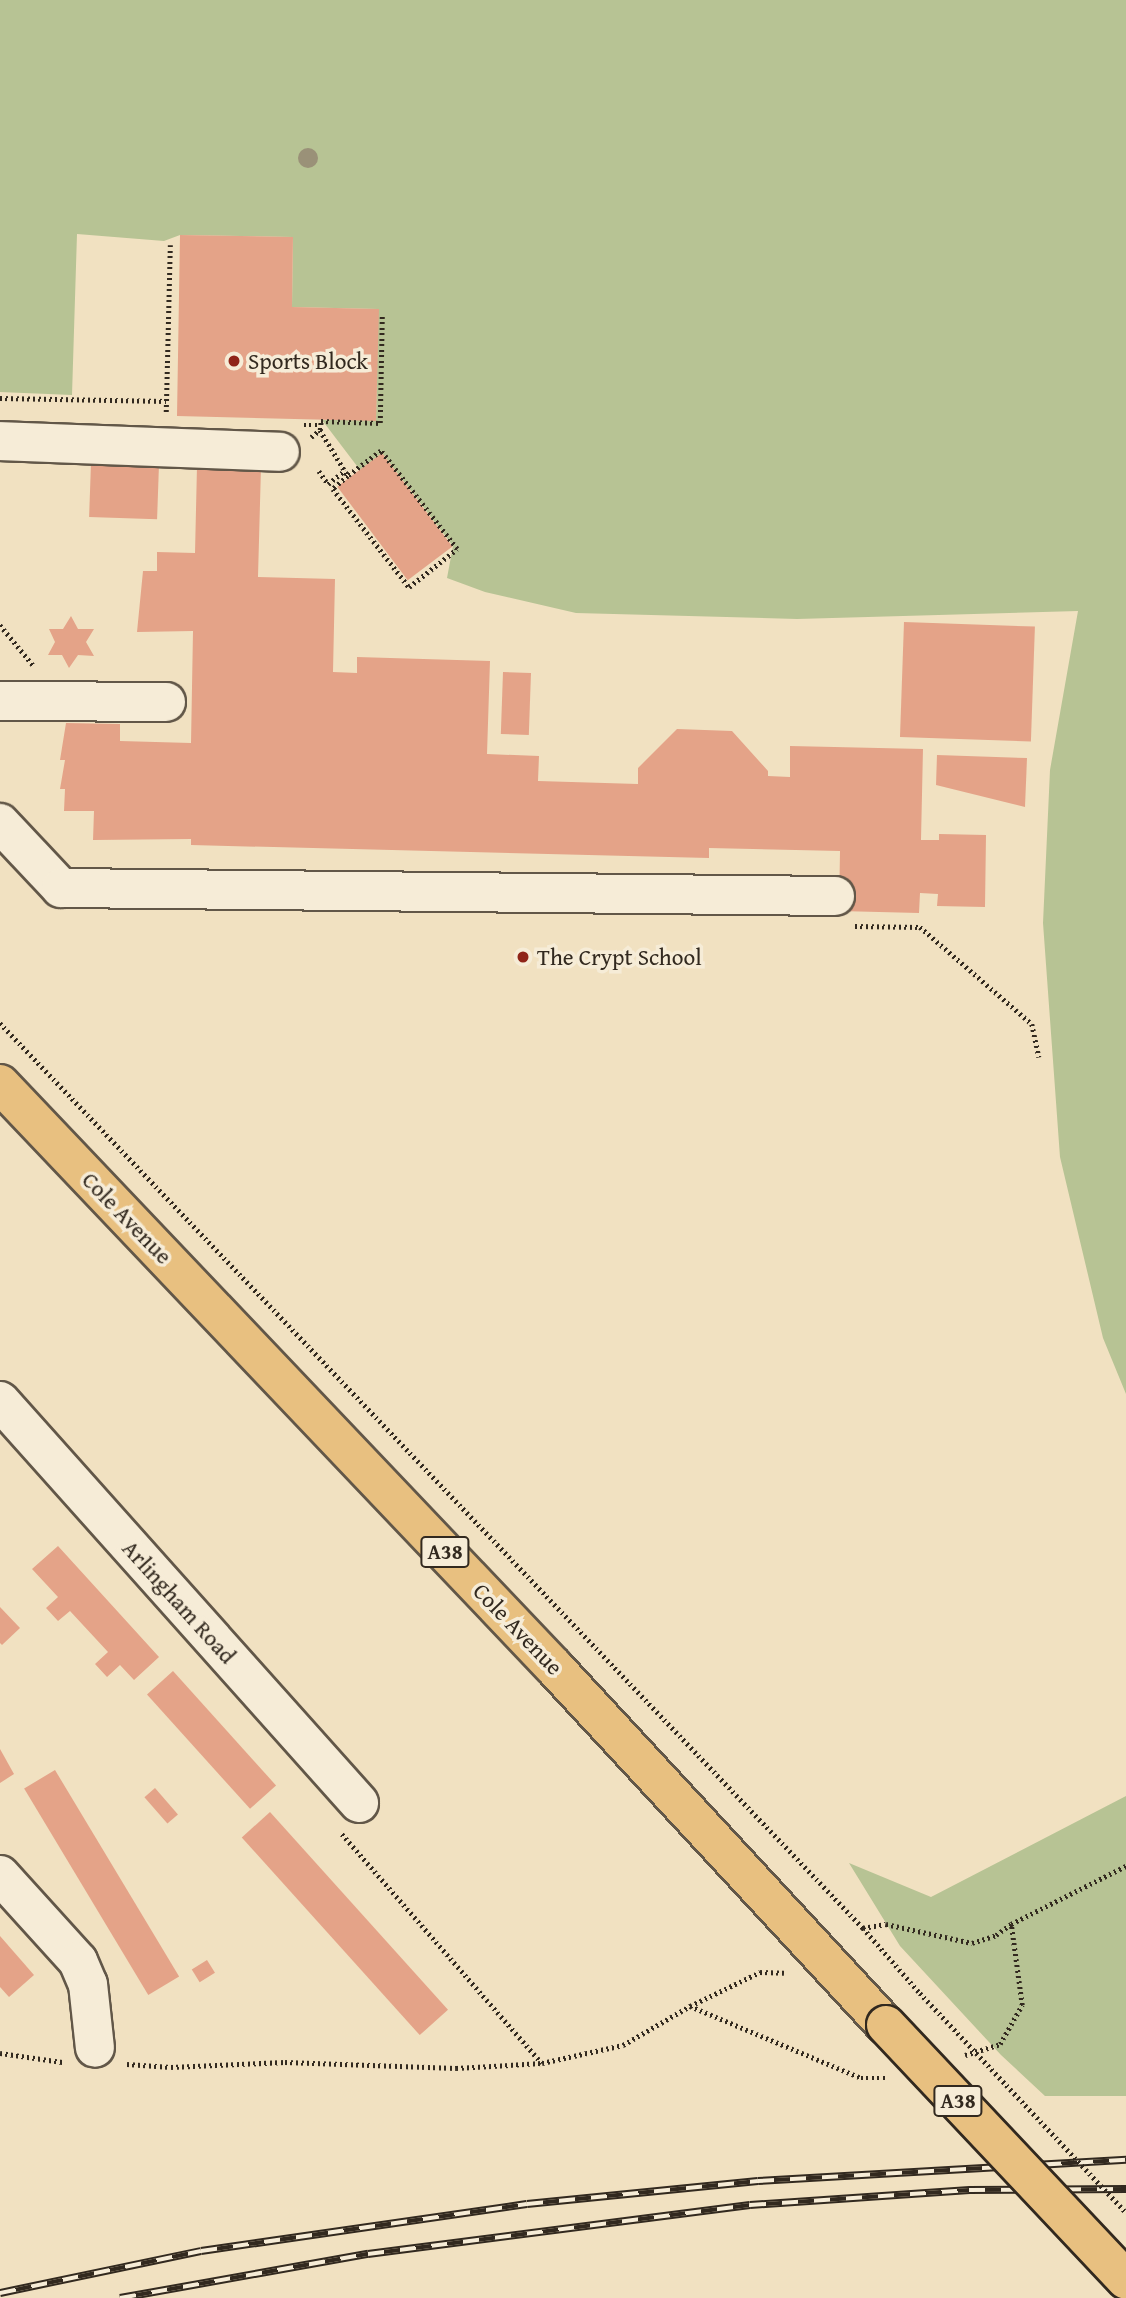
<!DOCTYPE html>
<html>
<head>
<meta charset="utf-8">
<style>
	body { margin:0 }
	#map { position:relative; width:1126px; height:2298px; overflow:hidden; background:#f1e1c1; font-family:"Gentium Book Plus",serif }
	div>[style] { position:absolute }
	[style*='--x'] { left:calc(var(--x)*1px); top:calc(var(--y)*1px); width:calc(var(--w)*1px); rotate:calc(var(--a)*1deg) }
	.green>* { inset:0; background:#b7c394 }
	.building>* { inset:0; background:#e4a388; transform-origin:0 0 }
	.path>* { height:4.5px; margin-top:-2.25px; transform-origin:0; background:repeating-linear-gradient(90deg,#32291f 0 2px,transparent 0 5.5px) }
	.roads { filter:drop-shadow(2px 0 #625748) drop-shadow(-2px 0 #625748) drop-shadow(0 2px #625748) drop-shadow(0 -2px #625748) }
	.minor>* { height:38px; margin:-19px; padding:0 19px; transform-origin:19px; border-radius:19px; background:#f6ecd7 }
	.highway>* { height:38px; margin:-19px; padding:0 19px; transform-origin:19px; border-radius:19px; background:#e8c080 }
	.rail>* { height:8px; margin-top:-4px; transform-origin:0; background:repeating-linear-gradient(90deg,#f6ecd7 0 16px,#32291f 0 32px); box-sizing:border-box; border-block:2px solid #32291f }
	.path-bridge>* { height:4.5px; margin-top:-2.25px; transform-origin:0; background:repeating-linear-gradient(90deg,#32291f 0 2px,transparent 0 5.5px) }
	.bridges { filter:drop-shadow(2px 0 #32291f) drop-shadow(-2px 0 #32291f) drop-shadow(0 2px #32291f) drop-shadow(0 -2px #32291f) }
	.highway-bridge>* { height:38px; margin:-19px; padding:0 19px; transform-origin:19px; border-radius:19px; background:#e8c080 }
	.trees>* { width:20px; height:20px; margin:-10px; border-radius:50%; background:#9a9178 }
	.dots>* { width:19px; height:19px; translate:-50% -50%; box-sizing:border-box; border:4px solid #f6ecd7; border-radius:50% }
	span { translate:-50% -50%; white-space:nowrap; text-align:center; line-height:1.15; -webkit-text-stroke:7px #f6ecd7; paint-order:stroke }
	.shield-label span { padding:2px 5px; background:#f6ecd7; border:2px solid; border-radius:5px; -webkit-text-stroke-width:0 }
	.shield-label { font-size:21px; color:#32291f; font-weight:700 }
	.poi-label { font-size:23px; color:#32291f }
	.left { translate:0 -50%; text-align:left }
	.street-label { font-size:23px; color:#32291f }
</style>
</head>
<body>
<div id="map">
	<div class="green">
		<i style="clip-path:polygon(0 0,1126px 0,1126px 1394px,1103px 1338px,1060px 1157px,1043px 923px,1050px 770px,1078px 611px,797px 619px,576px 613px,485px 592px,447px 578px,453px 546px,382px 453px,360px 470px,322px 420px,376px 420px,378px 309px,292px 307px,293px 237px,180px 235px,164px 241px,77px 234px,72px 395px,0 392px)"></i>
		<i style="clip-path:polygon(1126px 1796px,1126px 2096px,1045px 2096px,1001px 2055px,900px 1946px,849px 1863px,931px 1897px)"></i>
	</div>
	<div class="building">
		<i style="clip-path:polygon(180px 235px,293px 237px,292px 307px,379px 309px,376px 421px,177px 416px)"></i>
		<i style="left:382px;top:453px;width:117px;height:56px;rotate:53deg"></i>
		<i style="left:91px;top:463px;width:68px;height:54px;rotate:2deg"></i>
		<i style="clip-path:polygon(197px 466px,261px 467px,258px 577px,335px 579px,333px 672px,357px 673px,357px 657px,490px 661px,487px 754px,539px 756px,538px 781px,638px 784px,638px 768px,677px 729px,732px 731px,768px 771px,768px 776px,790px 777px,790px 746px,923px 749px,921px 840px,939px 840px,939px 834px,986px 835px,985px 907px,937px 906px,938px 894px,920px 893px,919px 913px,839px 911px,840px 851px,709px 848px,709px 858px,191px 845px,191px 839px,93px 840px,94px 811px,64px 811px,65px 789px,60px 789px,65px 760px,60px 760px,66px 723px,120px 724px,120px 741px,191px 743px,193px 631px,137px 632px,143px 571px,157px 571px,157px 552px,195px 553px)"></i>
		<i style="clip-path:polygon(71px 616px,78px 629px,94px 629px,86px 642px,94px 656px,78px 655px,69px 668px,62px 655px,48px 655px,55px 642px,49px 629px,63px 629px)"></i>
		<i style="left:904px;top:622px;width:131px;height:115px;rotate:2deg"></i>
		<i style="left:503px;top:672px;width:28px;height:62px;rotate:2deg"></i>
		<i style="clip-path:polygon(937px 755px,1027px 758px,1025px 807px,936px 785px)"></i>
		<i style="clip-path:polygon(58px 1546px,159px 1657px,134px 1680px,120px 1665px,107px 1677px,95px 1664px,108px 1652px,70px 1611px,58px 1621px,46px 1608px,58px 1597px,32px 1569px)"></i>
		<i style="clip-path:polygon(0 1607px,20px 1628px,2px 1645px,0 1643px)"></i>
		<i style="left:173px;top:1671px;width:154px;height:35px;rotate:48deg"></i>
		<i style="clip-path:polygon(0 1749px,14px 1774px,0 1783px)"></i>
		<i style="left:55px;top:1770px;width:241px;height:36px;rotate:59deg"></i>
		<i style="left:155px;top:1788px;width:35px;height:14px;rotate:49deg"></i>
		<i style="left:270px;top:1812px;width:266px;height:38px;rotate:48deg"></i>
		<i style="clip-path:polygon(0 1936px,34px 1975px,9px 1997px,0 1987px)"></i>
		<i style="left:207px;top:1960px;width:15px;height:18px;rotate:58deg"></i>
	</div>
	<div class="path">
		<i style="--x:0;--y:398;--w:166;--a:1"></i>
		<i style="--x:166;--y:412;--w:167;--a:-88.6"></i>
		<i style="--x:304;--y:425;--w:16;--a:0"></i>
		<i style="--x:320;--y:430;--w:54;--a:58.7"></i>
		<i style="--x:348;--y:476;--w:20;--a:139"></i>
		<i style="--x:333;--y:489;--w:124;--a:52.2"></i>
		<i style="--x:409;--y:587;--w:61;--a:-38.4"></i>
		<i style="--x:457;--y:549;--w:124;--a:-127.8"></i>
		<i style="--x:381;--y:451;--w:41;--a:142.9"></i>
		<i style="--x:311;--y:437;--w:11;--a:-38"></i>
		<i style="--x:320;--y:430;--w:9;--a:-84"></i>
		<i style="--x:321;--y:421;--w:59;--a:1.9"></i>
		<i style="--x:380;--y:423;--w:109;--a:-88.9"></i>
		<i style="--x:319;--y:471;--w:16;--a:55"></i>
		<i style="--x:328;--y:484;--w:22;--a:-39"></i>
		<i style="--x:0;--y:625;--w:52;--a:50.5"></i>
		<i style="--x:855;--y:926;--w:65;--a:0.9"></i>
		<i style="--x:920;--y:927;--w:148;--a:40.9"></i>
		<i style="--x:1032;--y:1024;--w:34;--a:78"></i>
		<i style="--x:0;--y:1023;--w:1251;--a:46.36"></i>
		<i style="--x:863;--y:1928;--w:86;--a:48.8"></i>
		<i style="--x:342;--y:1834;--w:304;--a:48.9"></i>
		<i style="--x:542;--y:2063;--w:83;--a:-12.5"></i>
		<i style="--x:623;--y:2045;--w:78;--a:-30.2"></i>
		<i style="--x:690;--y:2006;--w:186;--a:22.8"></i>
		<i style="--x:861;--y:2078;--w:25;--a:0"></i>
		<i style="--x:863;--y:1928;--w:23;--a:-10"></i>
		<i style="--x:886;--y:1924;--w:88;--a:12.5"></i>
		<i style="--x:972;--y:1943;--w:25;--a:-18"></i>
		<i style="--x:996;--y:1935;--w:19;--a:-36"></i>
		<i style="--x:690;--y:2006;--w:78;--a:-25.9"></i>
		<i style="--x:760;--y:1972;--w:24;--a:2"></i>
		<i style="--x:0;--y:2053;--w:63;--a:8.3"></i>
		<i style="--x:965;--y:2055;--w:37;--a:-17"></i>
		<i style="--x:1000;--y:2044;--w:45;--a:-60.6"></i>
		<i style="--x:1022;--y:2005;--w:82;--a:-97.7"></i>
		<i style="--x:1011;--y:1924;--w:129;--a:-26.8"></i>
		<i style="--x:127;--y:2064;--w:44;--a:3.9"></i>
		<i style="--x:171;--y:2067;--w:114;--a:-2.5"></i>
		<i style="--x:285;--y:2062;--w:171;--a:2"></i>
		<i style="--x:456;--y:2068;--w:86;--a:-3.3"></i>
	</div>
	<div class="roads">
		<div class="minor">
			<i style="--x:0;--y:441;--w:280;--a:2.2"></i>
			<i style="--x:0;--y:701;--w:166;--a:0.3"></i>
			<i style="--x:0;--y:823;--w:89;--a:46.8"></i>
			<i style="--x:61;--y:888;--w:774;--a:0.59"></i>
			<i style="--x:0;--y:1401;--w:539;--a:48.23"></i>
			<i style="--x:0;--y:1875;--w:116;--a:47.8"></i>
			<i style="--x:78;--y:1961;--w:25;--a:67"></i>
			<i style="--x:88;--y:1984;--w:64;--a:83.8"></i>
		</div>
		<div class="highway">
			<i style="--x:0;--y:1084;--w:804;--a:46.46"></i>
			<i style="--x:554;--y:1667;--w:488;--a:47.2"></i>
		</div>
	</div>
	<div class="rail">
		<i style="--x:0;--y:2293;--w:205;--a:-11.8"></i>
		<i style="--x:201;--y:2251;--w:329;--a:-8.2"></i>
		<i style="--x:527;--y:2204;--w:232;--a:-5.7"></i>
		<i style="--x:758;--y:2181;--w:369;--a:-3.3"></i>
		<i style="--x:120;--y:2298;--w:252;--a:-10.1"></i>
		<i style="--x:368;--y:2254;--w:385;--a:-7.3"></i>
		<i style="--x:750;--y:2205;--w:220;--a:-3.9"></i>
		<i style="--x:969;--y:2190;--w:157;--a:-0.4"></i>
	</div>
	<div class="path-bridge">
		<i style="--x:920;--y:1993;--w:301;--a:46.8"></i>
	</div>
	<div class="bridges">
		<div class="highway-bridge">
			<i style="--x:886;--y:2025;--w:350;--a:46.7"></i>
		</div>
	</div>
	<div class="trees">
		<i style="left:308px;top:158px"></i>
	</div>
	<div class="dots">
		<i style="left:234px;top:361px;background:#8f2418"></i>
		<i style="left:523px;top:957px;background:#8f2418"></i>
	</div>
	<div class="shield-label">
		<span style="left:445px;top:1552px">A38</span>
		<span style="left:958px;top:2101px">A38</span>
	</div>
	<div class="poi-label">
		<span class="left" style="left:248px;top:361px">Sports Block</span>
		<span class="left" style="left:537px;top:957px">The Crypt School</span>
	</div>
	<div class="street-label">
		<span style="left:127px;top:1218px;rotate:46deg">Cole Avenue</span>
		<span style="left:179px;top:1602px;rotate:48deg">Arlingham Road</span>
		<span style="left:518px;top:1629px;rotate:46deg">Cole Avenue</span>
	</div>
</div>
</body>
</html>
